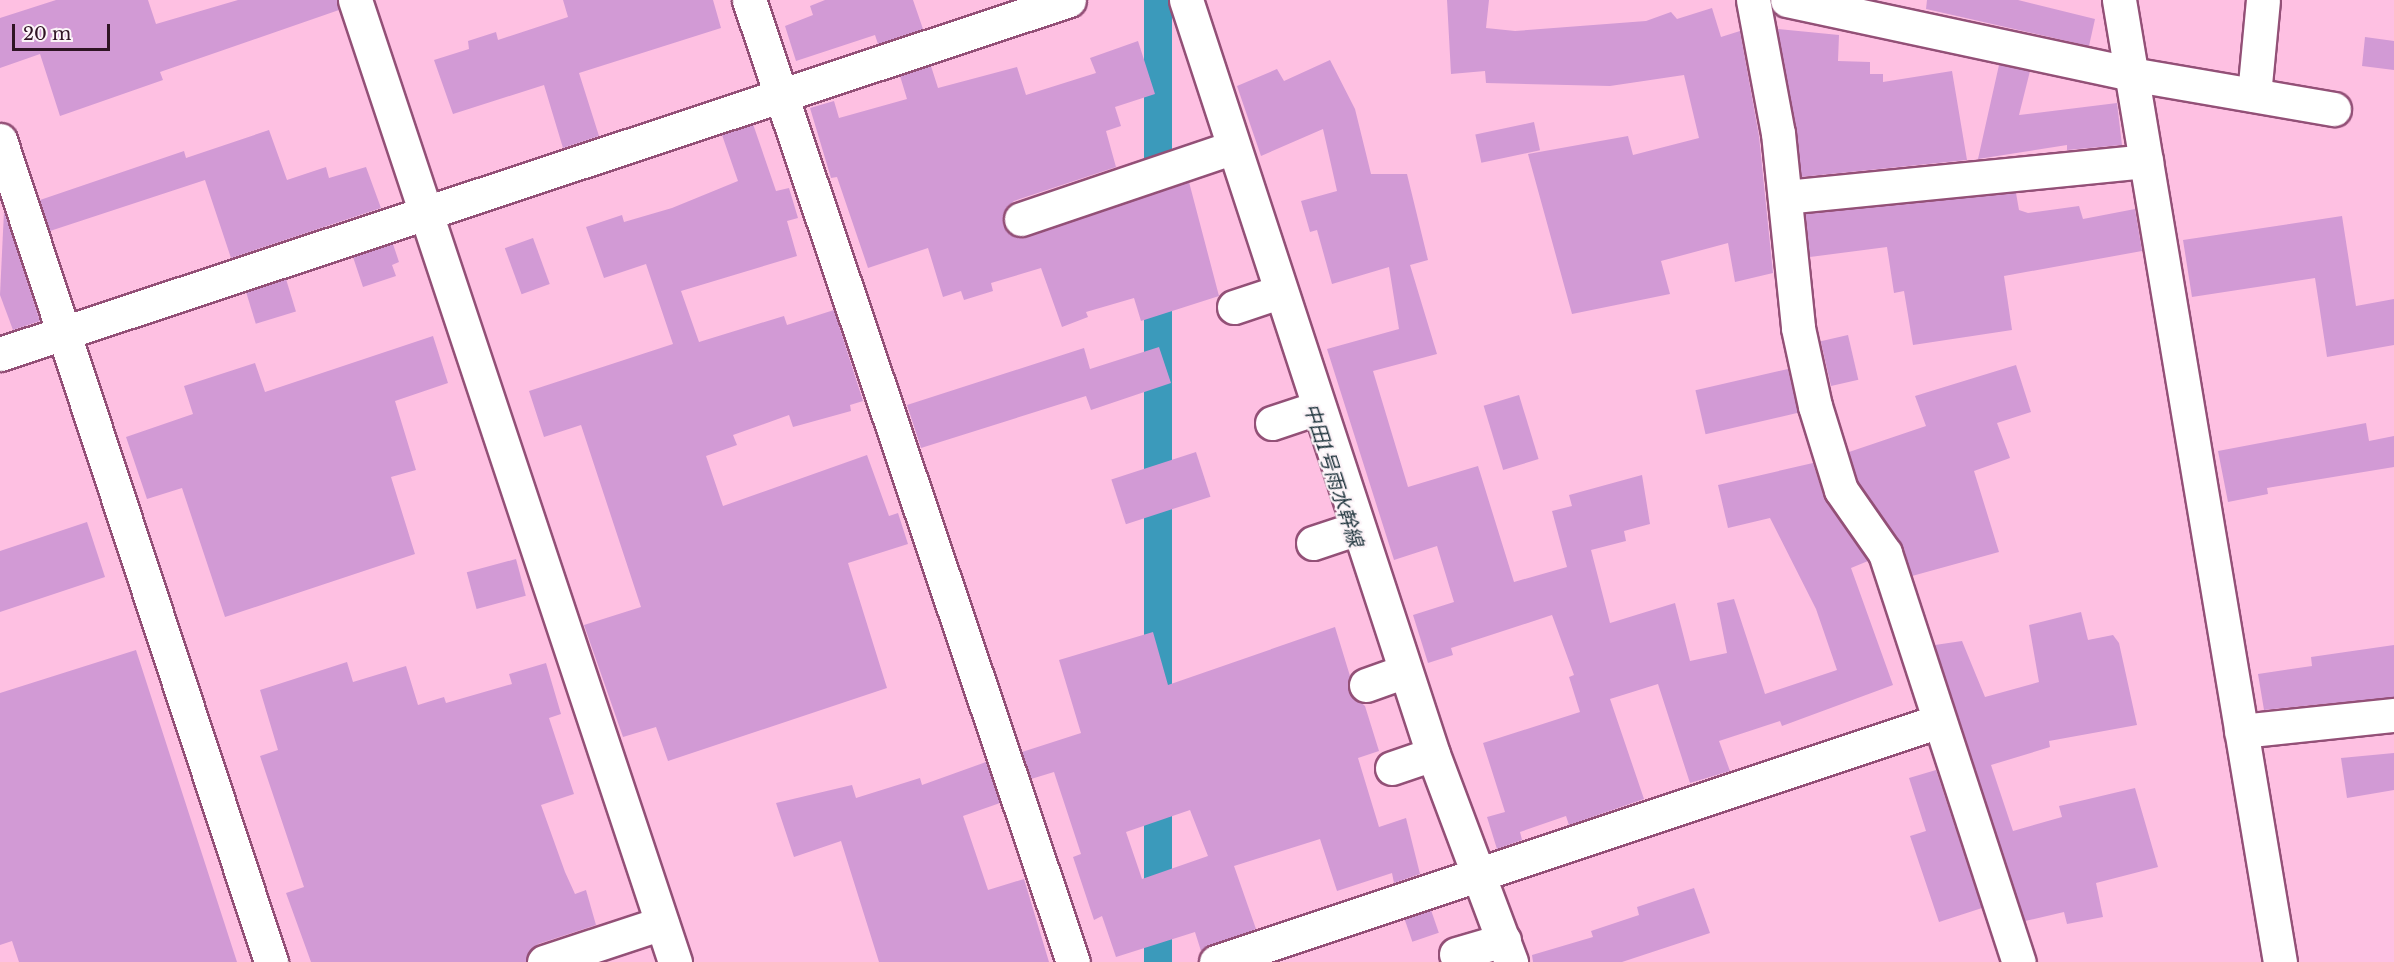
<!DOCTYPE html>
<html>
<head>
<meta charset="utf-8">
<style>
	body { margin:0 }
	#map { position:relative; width:2394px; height:962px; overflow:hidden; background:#fec0e2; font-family:"Libre Baskerville","Noto Sans JP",serif }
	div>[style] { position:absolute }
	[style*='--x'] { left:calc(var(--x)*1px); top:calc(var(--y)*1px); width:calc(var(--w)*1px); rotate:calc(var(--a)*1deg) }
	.water>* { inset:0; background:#3b9abb; transform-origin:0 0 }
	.building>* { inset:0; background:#d29ad5; transform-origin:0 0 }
	.roads { filter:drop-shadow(2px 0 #935077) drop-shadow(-2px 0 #935077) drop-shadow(0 2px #935077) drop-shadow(0 -2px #935077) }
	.minor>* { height:33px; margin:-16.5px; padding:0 16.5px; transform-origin:16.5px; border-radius:16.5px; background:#fff }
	span { translate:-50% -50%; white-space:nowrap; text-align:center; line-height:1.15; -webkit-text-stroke:4.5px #fcf4f8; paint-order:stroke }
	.water-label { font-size:20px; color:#20353e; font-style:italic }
	.scale { position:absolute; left:12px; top:24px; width:98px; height:27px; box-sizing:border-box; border:3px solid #2f1424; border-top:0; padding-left:8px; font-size:18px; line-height:21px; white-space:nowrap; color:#2f1424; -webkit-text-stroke:4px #fcf4f8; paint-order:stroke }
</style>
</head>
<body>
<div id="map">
	<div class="water">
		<i style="left:1144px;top:0;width:28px;height:1014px"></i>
	</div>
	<div class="building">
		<i style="clip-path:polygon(56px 0,148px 0,156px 24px,238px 0,337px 0,339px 10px,160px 72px,163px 80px,60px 116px,40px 54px,0 68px,0 18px)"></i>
		<i style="clip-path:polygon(563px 0,713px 0,721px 28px,579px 73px,599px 136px,563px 148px,544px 85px,453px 114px,434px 60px,469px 49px,468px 41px,496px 32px,498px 40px,568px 17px)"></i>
		<i style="clip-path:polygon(825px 0,913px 0,923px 29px,878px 44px,875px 35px,796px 61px,785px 26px,813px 15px,810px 6px)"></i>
		<i style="clip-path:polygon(1447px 0,1489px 0,1486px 28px,1515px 31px,1646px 21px,1671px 12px,1677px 19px,1712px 8px,1721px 37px,1740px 31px,1759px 136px,1773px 273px,1735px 282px,1728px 243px,1661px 261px,1670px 294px,1572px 314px,1528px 154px,1628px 136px,1633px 155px,1699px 138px,1684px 75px,1610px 86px,1486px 83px,1485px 71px,1451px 74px)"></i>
		<i style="clip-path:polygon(1927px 0,2018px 0,2095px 19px,2089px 46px,1926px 9px)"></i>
		<i style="clip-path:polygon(1778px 29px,1839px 35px,1838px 61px,1870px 62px,1870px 74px,1883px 74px,1883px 82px,1952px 71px,1967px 160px,1801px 177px)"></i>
		<i style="clip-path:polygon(2365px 37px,2394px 41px,2394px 70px,2362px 66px)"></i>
		<i style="clip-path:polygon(1138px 41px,1155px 94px,1115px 107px,1121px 126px,1106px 131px,1116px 167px,1014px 201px,1007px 207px,1003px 224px,1009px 233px,1027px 237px,1189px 182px,1219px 296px,1141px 321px,1134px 298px,1086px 312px,1088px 317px,1062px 327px,1041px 268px,991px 283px,993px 291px,964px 300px,961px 291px,943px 297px,928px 248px,868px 268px,837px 177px,831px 178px,810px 108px,834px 101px,839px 118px,907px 99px,900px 76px,931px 66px,938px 88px,1017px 67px,1026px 95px,1096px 73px,1090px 58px)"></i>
		<i style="clip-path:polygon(1330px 60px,1355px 109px,1371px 174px,1407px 174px,1428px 260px,1410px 265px,1437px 354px,1373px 371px,1408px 487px,1478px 466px,1514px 582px,1567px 567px,1552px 511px,1572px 506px,1569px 495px,1642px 475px,1650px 524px,1624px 531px,1626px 541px,1591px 550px,1610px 623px,1675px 603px,1690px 661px,1727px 653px,1717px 603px,1734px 599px,1765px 694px,1837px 670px,1816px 609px,1770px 518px,1728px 528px,1718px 485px,1813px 463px,1825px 500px,1868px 561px,1851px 568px,1893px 685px,1782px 726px,1780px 721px,1719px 741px,1730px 771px,1690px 783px,1658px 684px,1610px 699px,1644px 799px,1569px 825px,1566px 816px,1520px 832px,1522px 840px,1497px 849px,1487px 817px,1505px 812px,1483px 743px,1580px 712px,1569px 677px,1574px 675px,1552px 615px,1451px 648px,1453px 655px,1428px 663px,1413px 615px,1454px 602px,1437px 546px,1394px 560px,1327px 349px,1399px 329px,1389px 267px,1332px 284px,1317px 230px,1310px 232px,1301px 201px,1337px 191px,1323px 129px,1261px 156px,1237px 86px,1277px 69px,1284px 81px)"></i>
		<i style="clip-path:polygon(1999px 65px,2030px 71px,2019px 115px,2117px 103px,2122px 145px,2067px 150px,2067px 145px,1978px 159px)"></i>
		<i style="left:1534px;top:122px;width:29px;height:60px;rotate:78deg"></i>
		<i style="clip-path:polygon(753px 124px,776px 191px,789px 188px,798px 218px,787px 221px,797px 256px,681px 291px,699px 342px,784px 316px,787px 325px,834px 310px,863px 401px,850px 405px,851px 411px,793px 427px,789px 415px,733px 435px,737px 445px,706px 456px,723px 506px,867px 455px,889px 516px,898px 513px,908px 544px,848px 563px,887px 688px,668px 761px,656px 727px,623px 737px,584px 625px,641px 607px,581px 425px,544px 437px,529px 391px,673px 344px,646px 264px,604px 278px,586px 227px,622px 215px,624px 222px,672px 208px,738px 181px,722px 135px)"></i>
		<i style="clip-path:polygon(269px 130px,287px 180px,326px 167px,329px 178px,366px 167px,381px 208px,231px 258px,205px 180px,50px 231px,40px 200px,184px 151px,186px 158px)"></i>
		<i style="clip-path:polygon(2016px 193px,2019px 210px,2028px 213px,2079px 206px,2083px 219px,2135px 209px,2142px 251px,2004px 276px,2012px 330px,1913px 345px,1904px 291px,1894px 293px,1887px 247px,1810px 257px,1805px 214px)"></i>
		<i style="clip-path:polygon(4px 211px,40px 321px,13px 330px,0 295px)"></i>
		<i style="clip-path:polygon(2342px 216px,2356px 306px,2394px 299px,2394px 345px,2327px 357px,2315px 278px,2192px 297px,2183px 240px)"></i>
		<i style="left:533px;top:238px;width:49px;height:30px;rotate:70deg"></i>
		<i style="clip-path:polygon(393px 244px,399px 262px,392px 265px,396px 276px,363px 287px,353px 257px)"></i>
		<i style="left:286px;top:279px;width:34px;height:42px;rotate:73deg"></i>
		<i style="left:1848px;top:335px;width:46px;height:28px;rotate:77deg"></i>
		<i style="clip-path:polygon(433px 336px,448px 383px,395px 401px,416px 470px,391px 477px,415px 554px,225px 617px,182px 488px,147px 499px,126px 437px,193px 414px,184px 386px,255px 363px,265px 392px)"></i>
		<i style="clip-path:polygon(1159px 347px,1171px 383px,1091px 410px,1086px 396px,921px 448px,907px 405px,1084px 348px,1090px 369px)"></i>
		<i style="clip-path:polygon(2016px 365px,2031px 412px,1997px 423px,2010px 458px,1974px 471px,1999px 552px,1912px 576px,1901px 543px,1858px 482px,1849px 452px,1926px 426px,1915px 396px)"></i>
		<i style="left:1788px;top:369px;width:45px;height:95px;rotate:77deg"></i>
		<i style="left:1519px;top:395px;width:67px;height:37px;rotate:73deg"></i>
		<i style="clip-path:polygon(2366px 423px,2369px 441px,2394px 436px,2394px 467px,2267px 488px,2268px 494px,2228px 502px,2218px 451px)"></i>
		<i style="left:1196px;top:452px;width:47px;height:89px;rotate:72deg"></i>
		<i style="clip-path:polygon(87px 522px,105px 577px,0 612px,0 551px)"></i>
		<i style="left:516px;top:559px;width:38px;height:51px;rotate:75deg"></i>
		<i style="clip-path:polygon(2081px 612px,2088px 640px,2113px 635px,2119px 643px,2137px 725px,2049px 741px,2050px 747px,1991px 765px,2013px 831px,2062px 817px,2059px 806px,2135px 788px,2158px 867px,2096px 883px,2103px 917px,2067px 924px,2064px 912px,2025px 921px,1935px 645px,1962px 641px,1985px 697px,2039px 682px,2029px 625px)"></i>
		<i style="clip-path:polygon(evenodd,1335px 627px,1350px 676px,1349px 692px,1365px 706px,1379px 751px,1358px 758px,1379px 827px,1406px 818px,1420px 874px,1394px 883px,1392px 873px,1337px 891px,1320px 839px,1234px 866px,1256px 929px,1201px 951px,1195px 932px,1116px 957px,1102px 916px,1094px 920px,1073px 857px,1081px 854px,1054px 772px,1031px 779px,1022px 752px,1081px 733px,1059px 660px,1153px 632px,1168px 685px,1335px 627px,1190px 810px,1208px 856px,1142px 879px,1126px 832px,1190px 810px)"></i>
		<i style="clip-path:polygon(2394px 645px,2394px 697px,2264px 710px,2258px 674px,2312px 666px,2311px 657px)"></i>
		<i style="clip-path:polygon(136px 650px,237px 962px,19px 962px,12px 941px,0 945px,0 693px)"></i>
		<i style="clip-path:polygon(347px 662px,353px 682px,406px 666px,418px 705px,444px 697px,446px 703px,512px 684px,509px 674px,546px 663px,561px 714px,549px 718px,574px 794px,541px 805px,565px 872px,575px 894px,586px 890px,596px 925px,538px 944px,526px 962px,311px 962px,286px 893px,304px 887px,260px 756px,278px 750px,260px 690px)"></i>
		<i style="clip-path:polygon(2394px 753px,2394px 790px,2347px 798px,2341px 758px)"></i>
		<i style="clip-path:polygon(986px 762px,1000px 803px,963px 816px,988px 890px,1024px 879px,1049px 962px,879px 962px,841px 841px,794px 857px,776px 803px,852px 785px,856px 798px,920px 778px,922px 785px)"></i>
		<i style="clip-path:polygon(1936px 770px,1982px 908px,1939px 922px,1910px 836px,1926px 831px,1909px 778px)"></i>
		<i style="clip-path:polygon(1694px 888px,1710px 933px,1622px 962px,1533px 962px,1532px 955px,1593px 937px,1591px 931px,1639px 915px,1637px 907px)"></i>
		<i style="left:1431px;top:910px;width:24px;height:28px;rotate:71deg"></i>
	</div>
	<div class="roads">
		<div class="minor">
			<i style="--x:355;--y:0;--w:1014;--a:71.6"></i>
			<i style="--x:749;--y:0;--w:1015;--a:71.39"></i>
			<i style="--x:1186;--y:0;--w:793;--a:71.86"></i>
			<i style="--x:1433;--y:754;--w:222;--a:69.4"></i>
			<i style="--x:1753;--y:0;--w:135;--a:79.4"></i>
			<i style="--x:1778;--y:133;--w:196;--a:84.1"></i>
			<i style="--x:1798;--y:328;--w:80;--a:77.7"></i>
			<i style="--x:1815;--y:406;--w:88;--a:72.8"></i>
			<i style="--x:1841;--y:490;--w:77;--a:55.1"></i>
			<i style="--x:1885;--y:553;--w:430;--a:71.9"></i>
			<i style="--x:1787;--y:0;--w:352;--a:12.1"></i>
			<i style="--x:2131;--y:74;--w:206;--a:9.8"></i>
			<i style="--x:2119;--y:0;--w:975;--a:80.5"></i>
			<i style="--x:2254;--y:95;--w:95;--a:-84.6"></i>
			<i style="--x:0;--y:140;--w:866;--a:71.75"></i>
			<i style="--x:1785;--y:197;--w:363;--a:-5.7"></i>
			<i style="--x:1021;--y:219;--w:222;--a:-18.7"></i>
			<i style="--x:1234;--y:307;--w:47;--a:-18.4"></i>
			<i style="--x:0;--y:354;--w:1126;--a:-18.32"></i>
			<i style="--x:1272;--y:423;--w:47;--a:-18.4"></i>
			<i style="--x:1313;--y:543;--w:47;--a:-18.4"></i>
			<i style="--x:1366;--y:685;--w:41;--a:-19.7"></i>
			<i style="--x:2241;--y:731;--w:154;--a:-6"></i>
			<i style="--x:1392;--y:768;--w:43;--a:-18.9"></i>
			<i style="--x:1456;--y:954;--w:50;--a:-16.3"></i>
			<i style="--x:544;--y:962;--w:124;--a:-18.3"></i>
			<i style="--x:1216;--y:962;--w:762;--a:-18.43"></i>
		</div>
	</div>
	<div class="water-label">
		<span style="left:1333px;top:475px;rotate:72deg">中田1号雨水幹線</span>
	</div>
	<div class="scale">20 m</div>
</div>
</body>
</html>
